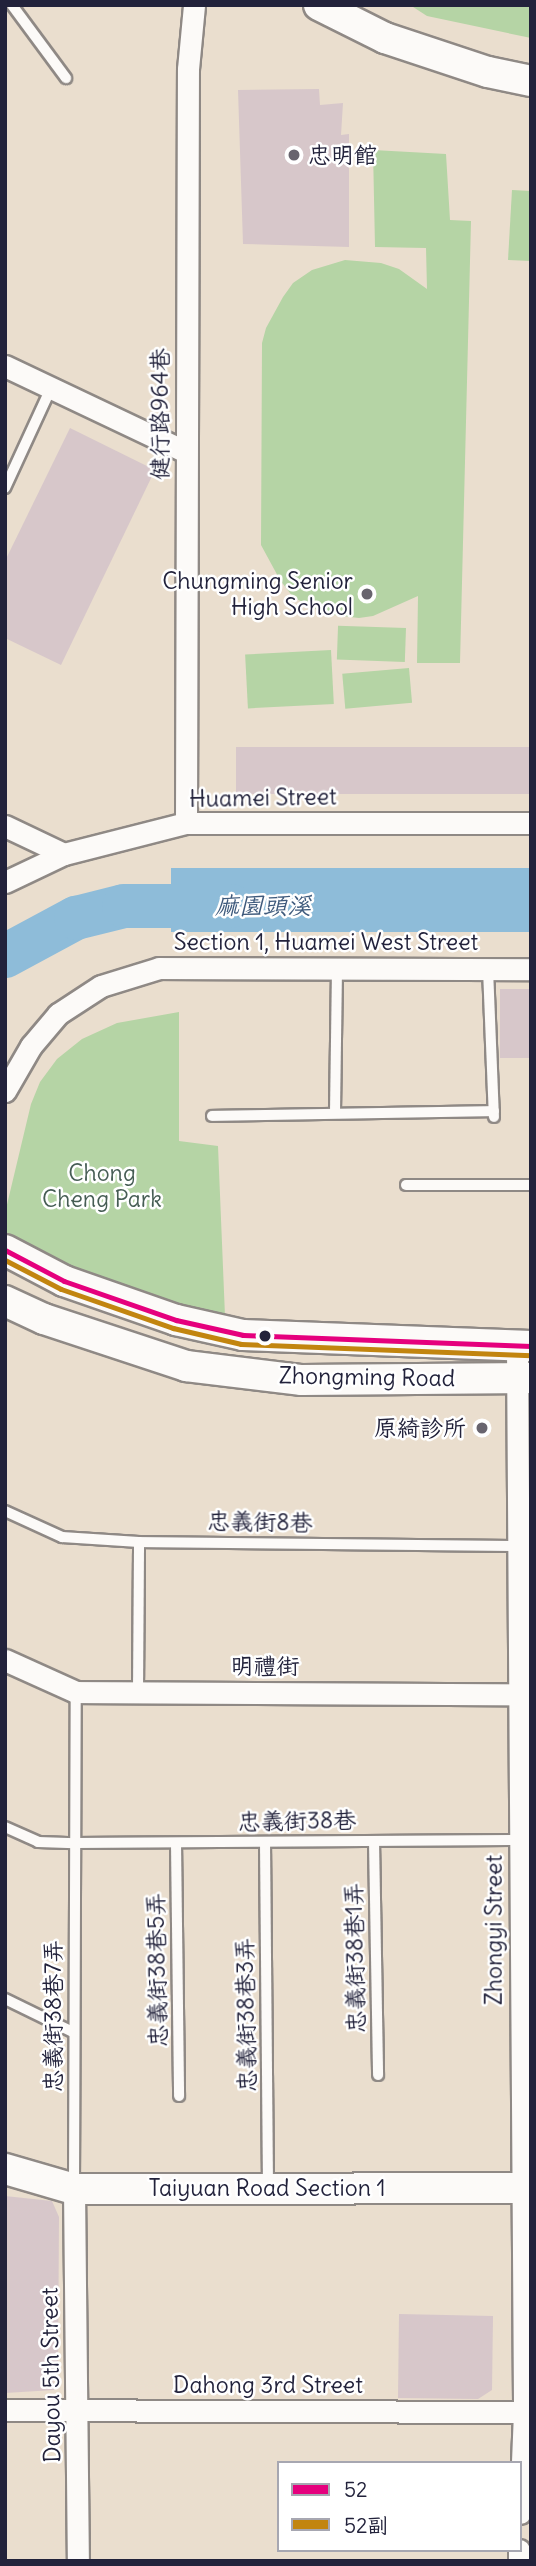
<!DOCTYPE html>
<html>
<head>
<meta charset="utf-8">
<style>
	body { margin:0 }
	#map { position:relative; width:536px; height:2566px; overflow:hidden; background:#eadece; font-family:Delius,"LXGW WenKai TC",sans-serif }
	div>[style] { position:absolute }
	[style*='--x'] { left:calc(var(--x)*1px); top:calc(var(--y)*1px); width:calc(var(--w)*1px); rotate:calc(var(--a)*1deg) }
	.green>* { inset:0; background:#b5d4a5; transform-origin:0 0 }
	.water>* { inset:0; background:#8ebcd9; transform-origin:0 0 }
	.river>* { height:44px; margin:-22px; padding:0 22px; transform-origin:22px; border-radius:22px; background:#8ebcd9 }
	.building>* { inset:0; background:#d7c7ca; transform-origin:0 0 }
	.roads { filter:drop-shadow(2px 0 #8f8985) drop-shadow(-2px 0 #8f8985) drop-shadow(0 2px #8f8985) drop-shadow(0 -2px #8f8985) }
	.lane>* { height:10px; margin:-5px; padding:0 5px; transform-origin:5px; border-radius:5px; background:#fcfaf8 }
	.street>* { height:21px; margin:-10.5px; padding:0 10.5px; transform-origin:10.5px; border-radius:10.5px; background:#fcfaf8 }
	.secondary>* { height:30px; margin:-15px; padding:0 15px; transform-origin:15px; border-radius:15px; background:#fcfaf8 }
	.bus-1>* { height:5px; margin:-2.5px; padding:0 2.5px; transform-origin:2.5px; border-radius:2.5px; background:#e5007d }
	.bus-2>* { height:5px; margin:-2.5px; padding:0 2.5px; transform-origin:2.5px; border-radius:2.5px; background:#c2850f }
	.dots>* { width:19px; height:19px; translate:-50% -50%; box-sizing:border-box; border:4px solid #fff; border-radius:50% }
	span { translate:-50% -50%; white-space:nowrap; text-align:center; line-height:1.15; -webkit-text-stroke:5px #fff; paint-order:stroke }
	.poi-label { font-size:23px; color:#22223b }
	.left { translate:0 -50%; text-align:left }
	.right { translate:-100% -50%; text-align:right }
	.street-label { font-size:23px; color:#22223b }
	.park-label { font-size:23px; color:#465d54 }
	.water-label { font-size:24px; color:#3e5a7c; font-style:italic }
	.frame { position:absolute; inset:0; border:7px solid #22223b; pointer-events:none }
	.legend { position:absolute; left:277px; top:2461px; width:245px; height:91px; box-sizing:border-box; background:#fff; border:2px solid #a7a7b1; margin:0; padding:9px 12px; list-style:none; font-size:21px; color:#22223b }
	.legend li { display:flex; align-items:center; gap:14px; height:35px }
	.legend b { width:35px; border:2px solid #a7a7b1 }
</style>
</head>
<body>
<div id="map">
	<div class="green">
		<i style="clip-path:polygon(410px 5px,531px 5px,531px 38px,427px 16px)"></i>
		<i style="clip-path:polygon(373px 150px,446px 154px,450px 220px,471px 221px,460px 663px,417px 663px,418px 596px,373px 616px,359px 618px,325px 614px,293px 597px,280px 580px,261px 545px,262px 343px,266px 328px,283px 297px,293px 283px,312px 270px,345px 260px,381px 263px,399px 269px,427px 289px,426px 248px,375px 247px)"></i>
		<i style="clip-path:polygon(512px 190px,531px 191px,531px 261px,508px 260px)"></i>
		<i style="left:406px;top:628px;width:34px;height:68px;rotate:92deg"></i>
		<i style="left:331px;top:650px;width:54px;height:86px;rotate:87deg"></i>
		<i style="left:409px;top:668px;width:35px;height:67px;rotate:85deg"></i>
		<i style="clip-path:polygon(179px 1012px,179px 1141px,218px 1146px,225px 1316px,194px 1312px,70px 1270px,5px 1235px,5px 1213px,31px 1104px,40px 1082px,57px 1059px,82px 1039px,117px 1023px)"></i>
	</div>
	<div class="water">
		<i style="left:531px;top:868px;width:64px;height:360px;rotate:90deg"></i>
	</div>
	<div class="river">
		<i style="--x:5;--y:956;--w:81;--a:-28.2"></i>
		<i style="--x:76;--y:918;--w:49;--a:-14"></i>
		<i style="--x:124;--y:906;--w:107;--a:0"></i>
	</div>
	<div class="building">
		<i style="clip-path:polygon(319px 89px,320px 105px,343px 103px,341px 135px,349px 134px,349px 247px,243px 244px,238px 90px)"></i>
		<i style="clip-path:polygon(70px 428px,155px 470px,61px 665px,5px 638px,5px 561px)"></i>
		<i style="left:531px;top:747px;width:47px;height:295px;rotate:90deg"></i>
		<i style="left:500px;top:989px;width:31px;height:69px"></i>
		<i style="clip-path:polygon(5px 2196px,52px 2201px,59px 2217px,58px 2374px,53px 2373px,54px 2390px,5px 2393px)"></i>
		<i style="clip-path:polygon(399px 2314px,493px 2316px,492px 2390px,478px 2399px,398px 2398px)"></i>
	</div>
	<div class="roads">
		<div class="lane">
			<i style="--x:12;--y:5;--w:91;--a:53.5"></i>
			<i style="--x:5;--y:488;--w:110;--a:-65.3"></i>
			<i style="--x:488;--y:969;--w:148;--a:87.7"></i>
			<i style="--x:335;--y:1112;--w:143;--a:-89.2"></i>
			<i style="--x:212;--y:1116;--w:282;--a:-1"></i>
			<i style="--x:406;--y:1185;--w:125;--a:0"></i>
			<i style="--x:5;--y:1511;--w:63;--a:24.5"></i>
			<i style="--x:62;--y:1537;--w:77;--a:3.7"></i>
			<i style="--x:139;--y:1542;--w:392;--a:0.6"></i>
			<i style="--x:138;--y:1692;--w:150;--a:-89.6"></i>
			<i style="--x:5;--y:1827;--w:36;--a:24"></i>
			<i style="--x:38;--y:1842;--w:37;--a:2"></i>
			<i style="--x:75;--y:1843;--w:456;--a:-0.4"></i>
			<i style="--x:374;--y:1841;--w:234;--a:89"></i>
			<i style="--x:265;--y:1842;--w:343;--a:89.5"></i>
			<i style="--x:176;--y:1843;--w:253;--a:89.3"></i>
			<i style="--x:5;--y:1999;--w:76;--a:25.9"></i>
			<i style="--x:74;--y:2186;--w:494;--a:-89.8"></i>
		</div>
		<div class="street">
			<i style="--x:5;--y:366;--w:200;--a:25.4"></i>
			<i style="--x:186;--y:823;--w:754;--a:-89.85"></i>
			<i style="--x:188;--y:69;--w:64;--a:-84.6"></i>
			<i style="--x:5;--y:826;--w:65;--a:25.4"></i>
			<i style="--x:5;--y:882;--w:65;--a:-25.4"></i>
			<i style="--x:64;--y:854;--w:126;--a:-14.3"></i>
			<i style="--x:186;--y:823;--w:345;--a:0"></i>
			<i style="--x:5;--y:1091;--w:52;--a:-60"></i>
			<i style="--x:31;--y:1046;--w:42;--a:-49.8"></i>
			<i style="--x:58;--y:1014;--w:51;--a:-33.1"></i>
			<i style="--x:101;--y:986;--w:61;--a:-17.2"></i>
			<i style="--x:159;--y:968;--w:372;--a:0.2"></i>
			<i style="--x:517;--y:1347;--w:1065;--a:89.62"></i>
			<i style="--x:524;--y:2412;--w:101;--a:92.3"></i>
			<i style="--x:5;--y:1660;--w:78;--a:24.3"></i>
			<i style="--x:76;--y:1692;--w:455;--a:0.3"></i>
			<i style="--x:74;--y:2189;--w:372;--a:89.4"></i>
			<i style="--x:5;--y:2410;--w:526;--a:0.22"></i>
			<i style="--x:519;--y:2561;--w:11;--a:-90"></i>
		</div>
		<div class="secondary">
			<i style="--x:319;--y:5;--w:74;--a:26.6"></i>
			<i style="--x:385;--y:38;--w:108;--a:18.3"></i>
			<i style="--x:488;--y:72;--w:44;--a:11.8"></i>
			<i style="--x:5;--y:1250;--w:67;--a:27.7"></i>
			<i style="--x:64;--y:1281;--w:119;--a:19.2"></i>
			<i style="--x:176;--y:1320;--w:69;--a:12.6"></i>
			<i style="--x:243;--y:1335;--w:288;--a:2.2"></i>
			<i style="--x:5;--y:1301;--w:43;--a:24.8"></i>
			<i style="--x:44;--y:1319;--w:150;--a:18.3"></i>
			<i style="--x:186;--y:1366;--w:117;--a:6.9"></i>
			<i style="--x:302;--y:1380;--w:229;--a:-0.5"></i>
			<i style="--x:5;--y:2169;--w:72;--a:16.2"></i>
			<i style="--x:74;--y:2189;--w:457;--a:-0.1"></i>
		</div>
	</div>
	<div class="bus-1">
		<i style="--x:5;--y:1250;--w:67;--a:27.7"></i>
		<i style="--x:64;--y:1281;--w:119;--a:19.2"></i>
		<i style="--x:176;--y:1320;--w:69;--a:12.6"></i>
		<i style="--x:243;--y:1335;--w:288;--a:2.2"></i>
	</div>
	<div class="bus-2">
		<i style="--x:5;--y:1260;--w:63;--a:27.4"></i>
		<i style="--x:61;--y:1289;--w:119;--a:19.2"></i>
		<i style="--x:173;--y:1328;--w:70;--a:13.2"></i>
		<i style="--x:241;--y:1344;--w:290;--a:2.2"></i>
	</div>
	<div class="dots">
		<i style="left:294px;top:155px;background:#68646e"></i>
		<i style="left:367px;top:594px;background:#68646e"></i>
		<i style="left:265px;top:1336px;background:#22223b"></i>
		<i style="left:482px;top:1428px;background:#68646e"></i>
	</div>
	<div class="poi-label">
		<span class="left" style="left:308px;top:155px">忠明館</span>
		<span class="right" style="left:353px;top:594px">Chungming Senior<br>High School</span>
		<span class="right" style="left:466px;top:1428px">原綺診所</span>
	</div>
	<div class="street-label">
		<span style="left:160px;top:414px;rotate:-90deg">健行路964巷</span>
		<span style="left:263px;top:798px;rotate:-1deg">Huamei Street</span>
		<span style="left:326px;top:942px">Section 1, Huamei West Street</span>
		<span style="left:367px;top:1377px;rotate:1deg">Zhongming Road</span>
		<span style="left:260px;top:1522px;rotate:1deg">忠義街8巷</span>
		<span style="left:265px;top:1666px">明禮街</span>
		<span style="left:297px;top:1821px;rotate:-1deg">忠義街38巷</span>
		<span style="left:494px;top:1930px;rotate:-90deg">Zhongyi Street</span>
		<span style="left:355px;top:1958px;rotate:-91deg">忠義街38巷1弄</span>
		<span style="left:157px;top:1970px;rotate:-91deg">忠義街38巷5弄</span>
		<span style="left:246px;top:2015px;rotate:-91deg">忠義街38巷3弄</span>
		<span style="left:53px;top:2016px;rotate:-90deg">忠義街38巷7弄</span>
		<span style="left:267px;top:2188px">Taiyuan Road Section 1</span>
		<span style="left:51px;top:2375px;rotate:-91deg">Dayou 5th Street</span>
		<span style="left:268px;top:2385px">Dahong 3rd Street</span>
	</div>
	<div class="park-label">
		<span style="left:102px;top:1186px">Chong<br>Cheng Park</span>
	</div>
	<div class="water-label">
		<span style="left:263px;top:906px">麻園頭溪</span>
	</div>
	<div class="frame"></div>
	<ul class="legend">
	<li><b style="height:9px;background:#e5007d"></b>52</li>
	<li><b style="height:9px;background:#c2850f"></b>52副</li>
	</ul>
</div>
</body>
</html>
